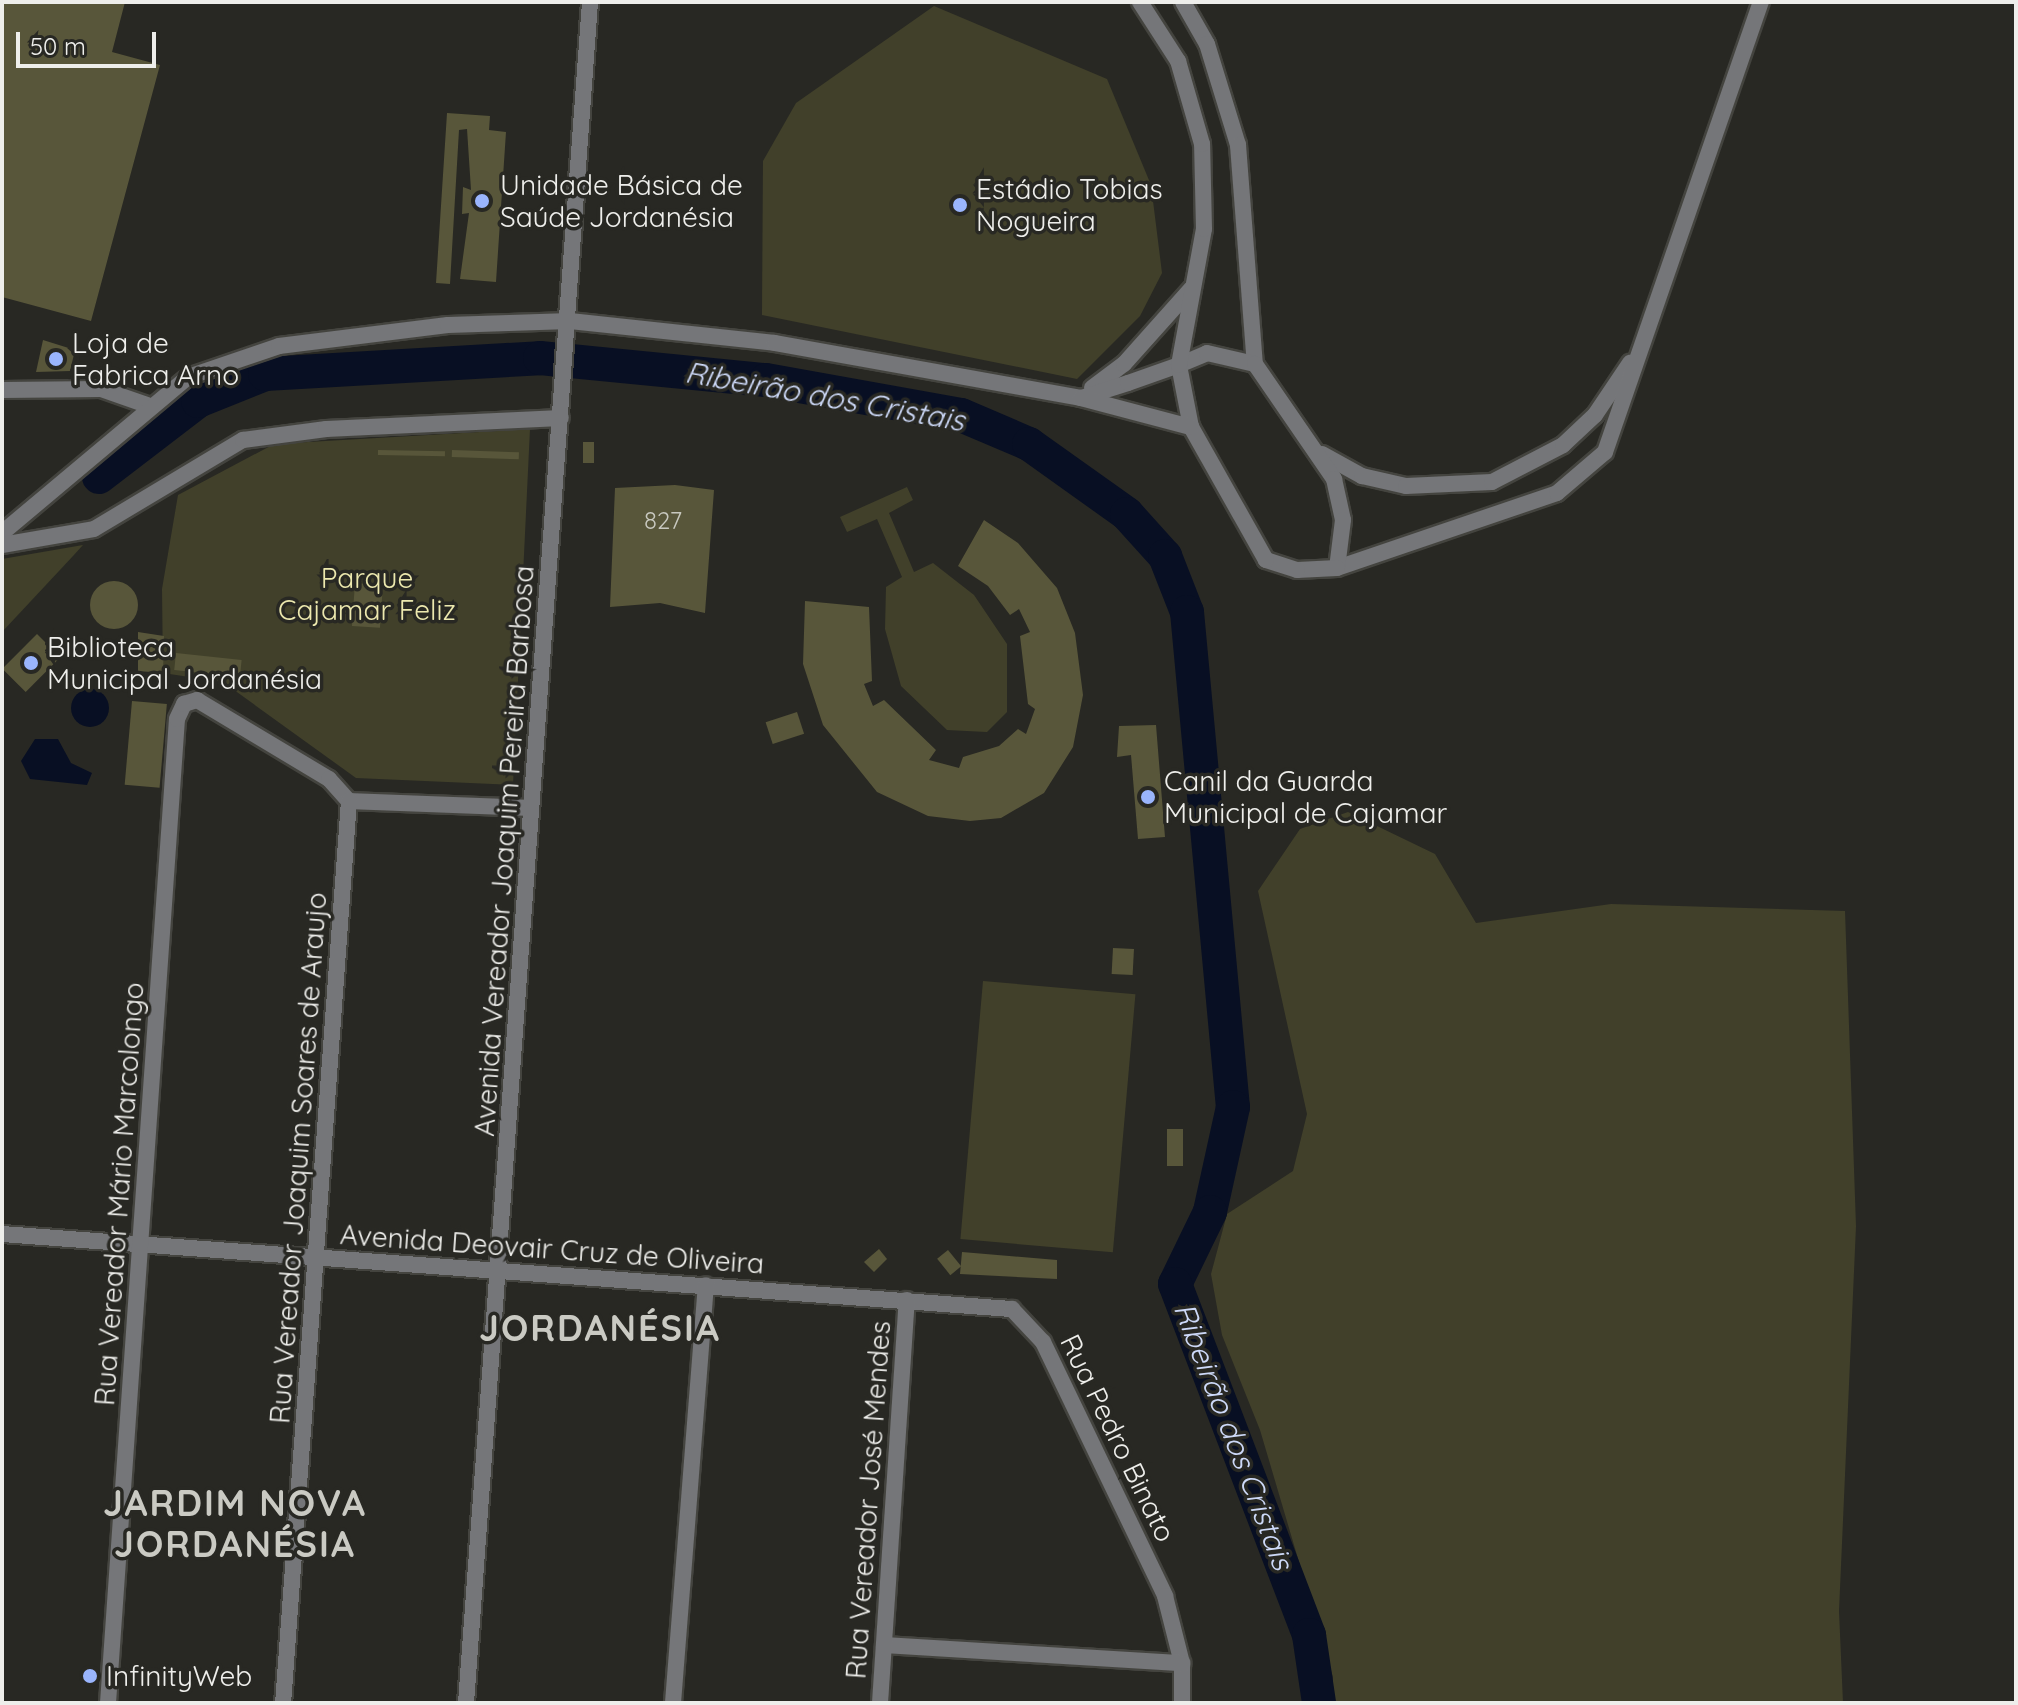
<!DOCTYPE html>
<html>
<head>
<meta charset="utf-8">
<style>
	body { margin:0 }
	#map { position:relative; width:2018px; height:1705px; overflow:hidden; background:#282823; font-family:Quicksand,sans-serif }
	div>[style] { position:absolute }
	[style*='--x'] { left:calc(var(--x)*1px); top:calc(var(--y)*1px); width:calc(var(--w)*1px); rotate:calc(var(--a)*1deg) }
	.green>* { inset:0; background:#41402a; transform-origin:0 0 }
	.water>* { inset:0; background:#080f23 }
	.round { border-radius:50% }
	.river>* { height:34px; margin:-17px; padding:0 17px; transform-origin:17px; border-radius:17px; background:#080f23 }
	.building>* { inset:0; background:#58563a; transform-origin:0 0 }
	.roads { filter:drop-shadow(2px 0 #44443f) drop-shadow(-2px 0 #44443f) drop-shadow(0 2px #44443f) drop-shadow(0 -2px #44443f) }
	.minor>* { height:16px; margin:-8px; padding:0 8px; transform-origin:8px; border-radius:8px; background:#757679 }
	.tertiary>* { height:16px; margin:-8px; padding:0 8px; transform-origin:8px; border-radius:8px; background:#757679 }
	.dots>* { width:22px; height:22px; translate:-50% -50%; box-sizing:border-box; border:4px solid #282823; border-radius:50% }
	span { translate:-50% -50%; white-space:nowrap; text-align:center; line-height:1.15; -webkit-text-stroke:7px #282823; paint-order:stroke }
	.number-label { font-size:24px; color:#c8c8bf }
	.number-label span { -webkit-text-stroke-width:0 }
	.poi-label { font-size:28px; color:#eeeeeb }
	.left { translate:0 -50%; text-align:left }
	.park-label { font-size:28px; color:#ece8ae }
	.street-label { font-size:28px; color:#eeeeeb }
	.water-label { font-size:30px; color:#cdd9f8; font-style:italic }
	.district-label { font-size:36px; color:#cacac3; font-weight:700; letter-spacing:2px }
	.frame { position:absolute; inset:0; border:4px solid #eeeeeb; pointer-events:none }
	.scale { position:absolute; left:16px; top:32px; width:140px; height:36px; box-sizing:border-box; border:4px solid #eeeeeb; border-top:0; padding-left:10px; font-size:24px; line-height:28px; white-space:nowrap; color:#eeeeeb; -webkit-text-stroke:6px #282823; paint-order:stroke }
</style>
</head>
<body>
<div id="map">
	<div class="green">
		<i style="clip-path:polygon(934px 6px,1107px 79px,1151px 185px,1162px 273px,1140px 316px,1077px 379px,762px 315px,763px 161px,796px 103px)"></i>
		<i style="clip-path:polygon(530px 429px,513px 785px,356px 778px,223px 682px,163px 673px,162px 589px,178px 495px,274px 444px)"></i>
		<i style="clip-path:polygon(907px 487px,913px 500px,889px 513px,914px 572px,933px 563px,974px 595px,1007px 644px,1007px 712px,987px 732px,947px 730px,901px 686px,885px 629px,886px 587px,902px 577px,877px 519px,847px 532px,840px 517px)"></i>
		<i style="clip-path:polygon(83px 545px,73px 556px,2px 632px,2px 559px)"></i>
		<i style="clip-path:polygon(1348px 812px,1435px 854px,1476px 923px,1611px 904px,1845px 911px,1856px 1226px,1839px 1611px,1843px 1703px,1333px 1703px,1333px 1677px,1260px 1430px,1222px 1335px,1211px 1274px,1227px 1214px,1293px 1171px,1307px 1114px,1258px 891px,1300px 829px)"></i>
		<i style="left:983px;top:981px;width:153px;height:259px;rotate:5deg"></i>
	</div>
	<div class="water">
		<i class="round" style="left:71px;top:689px;width:38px;height:38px"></i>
		<i style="clip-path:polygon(35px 739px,58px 739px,71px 763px,92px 773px,87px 785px,30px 779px,21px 761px)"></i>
	</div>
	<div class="river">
		<i style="--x:99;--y:477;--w:125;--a:-37.5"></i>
		<i style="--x:198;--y:401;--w:72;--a:-21.9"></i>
		<i style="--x:265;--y:374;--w:275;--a:-3.3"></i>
		<i style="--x:540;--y:358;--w:227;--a:5.6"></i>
		<i style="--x:766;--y:380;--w:198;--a:10.2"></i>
		<i style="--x:961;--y:415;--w:74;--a:23.1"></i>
		<i style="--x:1029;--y:444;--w:120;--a:35.5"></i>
		<i style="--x:1127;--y:514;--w:57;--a:47.9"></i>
		<i style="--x:1165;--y:556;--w:60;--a:68.6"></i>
		<i style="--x:1187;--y:612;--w:497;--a:84.7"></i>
		<i style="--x:1233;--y:1107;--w:107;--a:102.4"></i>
		<i style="--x:1210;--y:1212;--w:80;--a:115.9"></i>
		<i style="--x:1175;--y:1284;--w:376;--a:69.1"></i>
		<i style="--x:1309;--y:1635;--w:69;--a:81.6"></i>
	</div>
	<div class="building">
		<i style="clip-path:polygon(2px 2px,125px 2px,112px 52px,160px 65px,91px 321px,2px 297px)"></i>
		<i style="clip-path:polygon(447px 113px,490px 116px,489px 130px,506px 132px,496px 282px,460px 279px,469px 213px,462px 214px,463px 187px,471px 190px,467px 129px,459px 130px,450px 284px,436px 283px)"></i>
		<i style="clip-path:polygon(43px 340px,75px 350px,70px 371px,36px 372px)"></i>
		<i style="left:583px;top:442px;width:11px;height:21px"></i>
		<i style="left:378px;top:450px;width:67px;height:5px;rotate:1deg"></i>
		<i style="left:452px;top:450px;width:67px;height:7px;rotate:2deg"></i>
		<i style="clip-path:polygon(675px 485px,714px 490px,705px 613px,660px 603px,610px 607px,615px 488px)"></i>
		<i style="clip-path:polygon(984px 520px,1018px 543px,1057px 588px,1075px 633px,1083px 695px,1073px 747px,1044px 793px,1001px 818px,970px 821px,928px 816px,877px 792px,823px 725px,803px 664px,805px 601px,869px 607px,872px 681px,864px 684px,873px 706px,884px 700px,936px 750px,929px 760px,959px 768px,963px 757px,999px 746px,1018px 729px,1026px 734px,1035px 709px,1028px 704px,1020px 636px,1030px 632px,1019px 609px,1010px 615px,988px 586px,958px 566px)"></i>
		<i class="round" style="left:90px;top:581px;width:48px;height:48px"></i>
		<i style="left:355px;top:583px;width:28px;height:43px;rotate:4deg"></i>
		<i style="clip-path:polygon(138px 632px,164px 636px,163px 673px,138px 671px)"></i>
		<i style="left:37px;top:634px;width:33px;height:49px;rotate:45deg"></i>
		<i style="left:176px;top:653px;width:66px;height:17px;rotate:6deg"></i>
		<i style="left:132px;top:701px;width:35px;height:84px;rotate:5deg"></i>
		<i style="left:797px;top:712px;width:23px;height:33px;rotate:72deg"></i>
		<i style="clip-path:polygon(1156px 725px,1165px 837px,1138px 839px,1131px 755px,1117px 757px,1119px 726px)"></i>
		<i style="left:1113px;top:948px;width:21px;height:26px;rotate:3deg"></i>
		<i style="left:1167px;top:1129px;width:16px;height:37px"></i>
		<i style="clip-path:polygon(879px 1249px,887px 1259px,874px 1272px,864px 1262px)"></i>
		<i style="left:948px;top:1250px;width:21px;height:14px;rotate:51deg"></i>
		<i style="clip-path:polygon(962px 1252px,1057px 1260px,1057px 1279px,960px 1274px)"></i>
	</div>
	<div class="roads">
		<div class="minor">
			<i style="--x:2;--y:390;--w:99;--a:-0.6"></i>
			<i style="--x:101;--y:389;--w:49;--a:19.2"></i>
			<i style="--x:1322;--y:454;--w:46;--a:28.8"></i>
			<i style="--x:1362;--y:476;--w:45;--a:12.8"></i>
			<i style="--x:1406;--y:486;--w:86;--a:-2.7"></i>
			<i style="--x:1492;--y:482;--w:80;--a:-27.5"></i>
			<i style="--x:1563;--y:445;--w:44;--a:-43.2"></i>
			<i style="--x:1595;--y:415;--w:63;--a:-56.1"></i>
			<i style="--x:1337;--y:568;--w:232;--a:-18.8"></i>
			<i style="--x:1557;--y:493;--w:63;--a:-40.5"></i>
			<i style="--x:1605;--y:452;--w:476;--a:-70.9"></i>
			<i style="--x:349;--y:801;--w:182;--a:2.2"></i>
			<i style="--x:2;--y:1234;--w:1013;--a:4.25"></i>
			<i style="--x:1012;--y:1309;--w:45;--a:46.8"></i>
			<i style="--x:1043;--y:1342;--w:282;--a:64.3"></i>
			<i style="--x:1165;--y:1596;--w:69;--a:75.8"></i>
			<i style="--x:1182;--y:1663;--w:40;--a:90"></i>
			<i style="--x:884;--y:1645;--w:299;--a:3.5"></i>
			<i style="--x:108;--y:1703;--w:986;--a:-85.99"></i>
			<i style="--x:177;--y:719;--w:17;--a:-65"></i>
			<i style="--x:184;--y:704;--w:14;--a:-17"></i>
			<i style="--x:197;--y:700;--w:154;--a:30.9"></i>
			<i style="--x:329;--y:779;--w:30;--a:48"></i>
			<i style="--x:349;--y:801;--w:904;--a:94.18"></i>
			<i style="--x:673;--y:1703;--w:419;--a:-85.5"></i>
			<i style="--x:880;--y:1703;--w:404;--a:-86.2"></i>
		</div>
		<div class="tertiary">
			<i style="--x:1183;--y:2;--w:48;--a:60.3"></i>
			<i style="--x:1207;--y:44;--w:106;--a:72.9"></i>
			<i style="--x:1238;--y:145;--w:220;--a:85.6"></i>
			<i style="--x:1092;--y:388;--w:40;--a:-37"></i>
			<i style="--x:1124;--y:364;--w:101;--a:-48.2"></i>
			<i style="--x:1081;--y:398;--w:49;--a:-17.7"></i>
			<i style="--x:1128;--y:383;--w:54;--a:-19.4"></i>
			<i style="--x:1179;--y:365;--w:30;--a:-23"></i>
			<i style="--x:1207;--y:353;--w:49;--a:12.9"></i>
			<i style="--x:1255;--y:364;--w:140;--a:55.5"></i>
			<i style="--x:1334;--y:479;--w:42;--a:77.6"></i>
			<i style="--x:1343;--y:520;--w:48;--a:97.1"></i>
			<i style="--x:1337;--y:568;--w:40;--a:177.1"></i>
			<i style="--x:1297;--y:570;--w:33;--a:-162"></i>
			<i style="--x:1266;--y:560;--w:153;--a:-119.4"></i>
			<i style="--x:1191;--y:427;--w:63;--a:-101"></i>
			<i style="--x:1179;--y:365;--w:138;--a:-79.6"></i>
			<i style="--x:1204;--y:229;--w:85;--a:-91.3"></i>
			<i style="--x:1202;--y:144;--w:86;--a:-106.1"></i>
			<i style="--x:1178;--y:61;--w:70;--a:-122.8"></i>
			<i style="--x:2;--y:533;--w:243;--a:-40"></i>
			<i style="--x:188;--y:377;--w:96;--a:-18.8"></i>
			<i style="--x:279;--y:346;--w:170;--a:-7.1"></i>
			<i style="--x:448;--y:325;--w:122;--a:-1.9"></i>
			<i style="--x:570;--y:321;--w:206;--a:6.1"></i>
			<i style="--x:775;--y:343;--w:311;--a:10.2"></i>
			<i style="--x:1081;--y:398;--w:114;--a:14.8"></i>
			<i style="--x:2;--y:545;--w:93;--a:-9.9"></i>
			<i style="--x:94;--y:529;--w:174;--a:-30.9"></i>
			<i style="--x:243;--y:440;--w:84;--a:-7.5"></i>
			<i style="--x:326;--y:429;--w:235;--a:-2.7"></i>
			<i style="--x:466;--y:1703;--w:1706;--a:-85.83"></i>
		</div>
	</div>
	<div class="dots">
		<i style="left:482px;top:201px;background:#9ab5fd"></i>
		<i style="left:960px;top:205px;background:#9ab5fd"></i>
		<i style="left:56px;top:359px;background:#9ab5fd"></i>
		<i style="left:31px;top:663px;background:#9ab5fd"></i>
		<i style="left:1148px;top:797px;background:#9ab5fd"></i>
		<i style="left:90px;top:1676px;background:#9ab5fd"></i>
	</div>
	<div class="number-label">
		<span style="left:663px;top:521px">827</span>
	</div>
	<div class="poi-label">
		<span class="left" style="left:500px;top:201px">Unidade Básica de<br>Saúde Jordanésia</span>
		<span class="left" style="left:976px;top:205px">Estádio Tobias<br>Nogueira</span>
		<span class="left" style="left:72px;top:359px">Loja de<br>Fabrica Arno</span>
		<span class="left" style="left:47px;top:663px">Biblioteca<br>Municipal Jordanésia</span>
		<span class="left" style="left:1164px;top:797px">Canil da Guarda<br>Municipal de Cajamar</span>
		<span class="left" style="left:106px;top:1676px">InfinityWeb</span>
	</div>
	<div class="park-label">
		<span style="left:367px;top:594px">Parque<br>Cajamar Feliz</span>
	</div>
	<div class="street-label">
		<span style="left:504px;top:851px;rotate:-86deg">Avenida Vereador Joaquim Pereira Barbosa</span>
		<span style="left:298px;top:1158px;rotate:-86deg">Rua Vereador Joaquim Soares de Araujo</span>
		<span style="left:119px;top:1194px;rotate:-86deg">Rua Vereador Mário Marcolongo</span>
		<span style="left:552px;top:1249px;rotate:4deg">Avenida Deovair Cruz de Oliveira</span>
		<span style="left:1118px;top:1438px;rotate:64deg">Rua Pedro Binato</span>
		<span style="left:868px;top:1500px;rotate:-86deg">Rua Vereador José Mendes</span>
	</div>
	<div class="water-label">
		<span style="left:825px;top:396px;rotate:10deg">Ribeirão dos Cristais</span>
		<span style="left:1234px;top:1436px;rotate:69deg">Ribeirão dos Cristais</span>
	</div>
	<div class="district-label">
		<span style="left:600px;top:1328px">JORDANÉSIA</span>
		<span style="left:235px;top:1523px">JARDIM NOVA<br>JORDANÉSIA</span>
	</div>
	<div class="frame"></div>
	<div class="scale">50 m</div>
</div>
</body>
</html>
